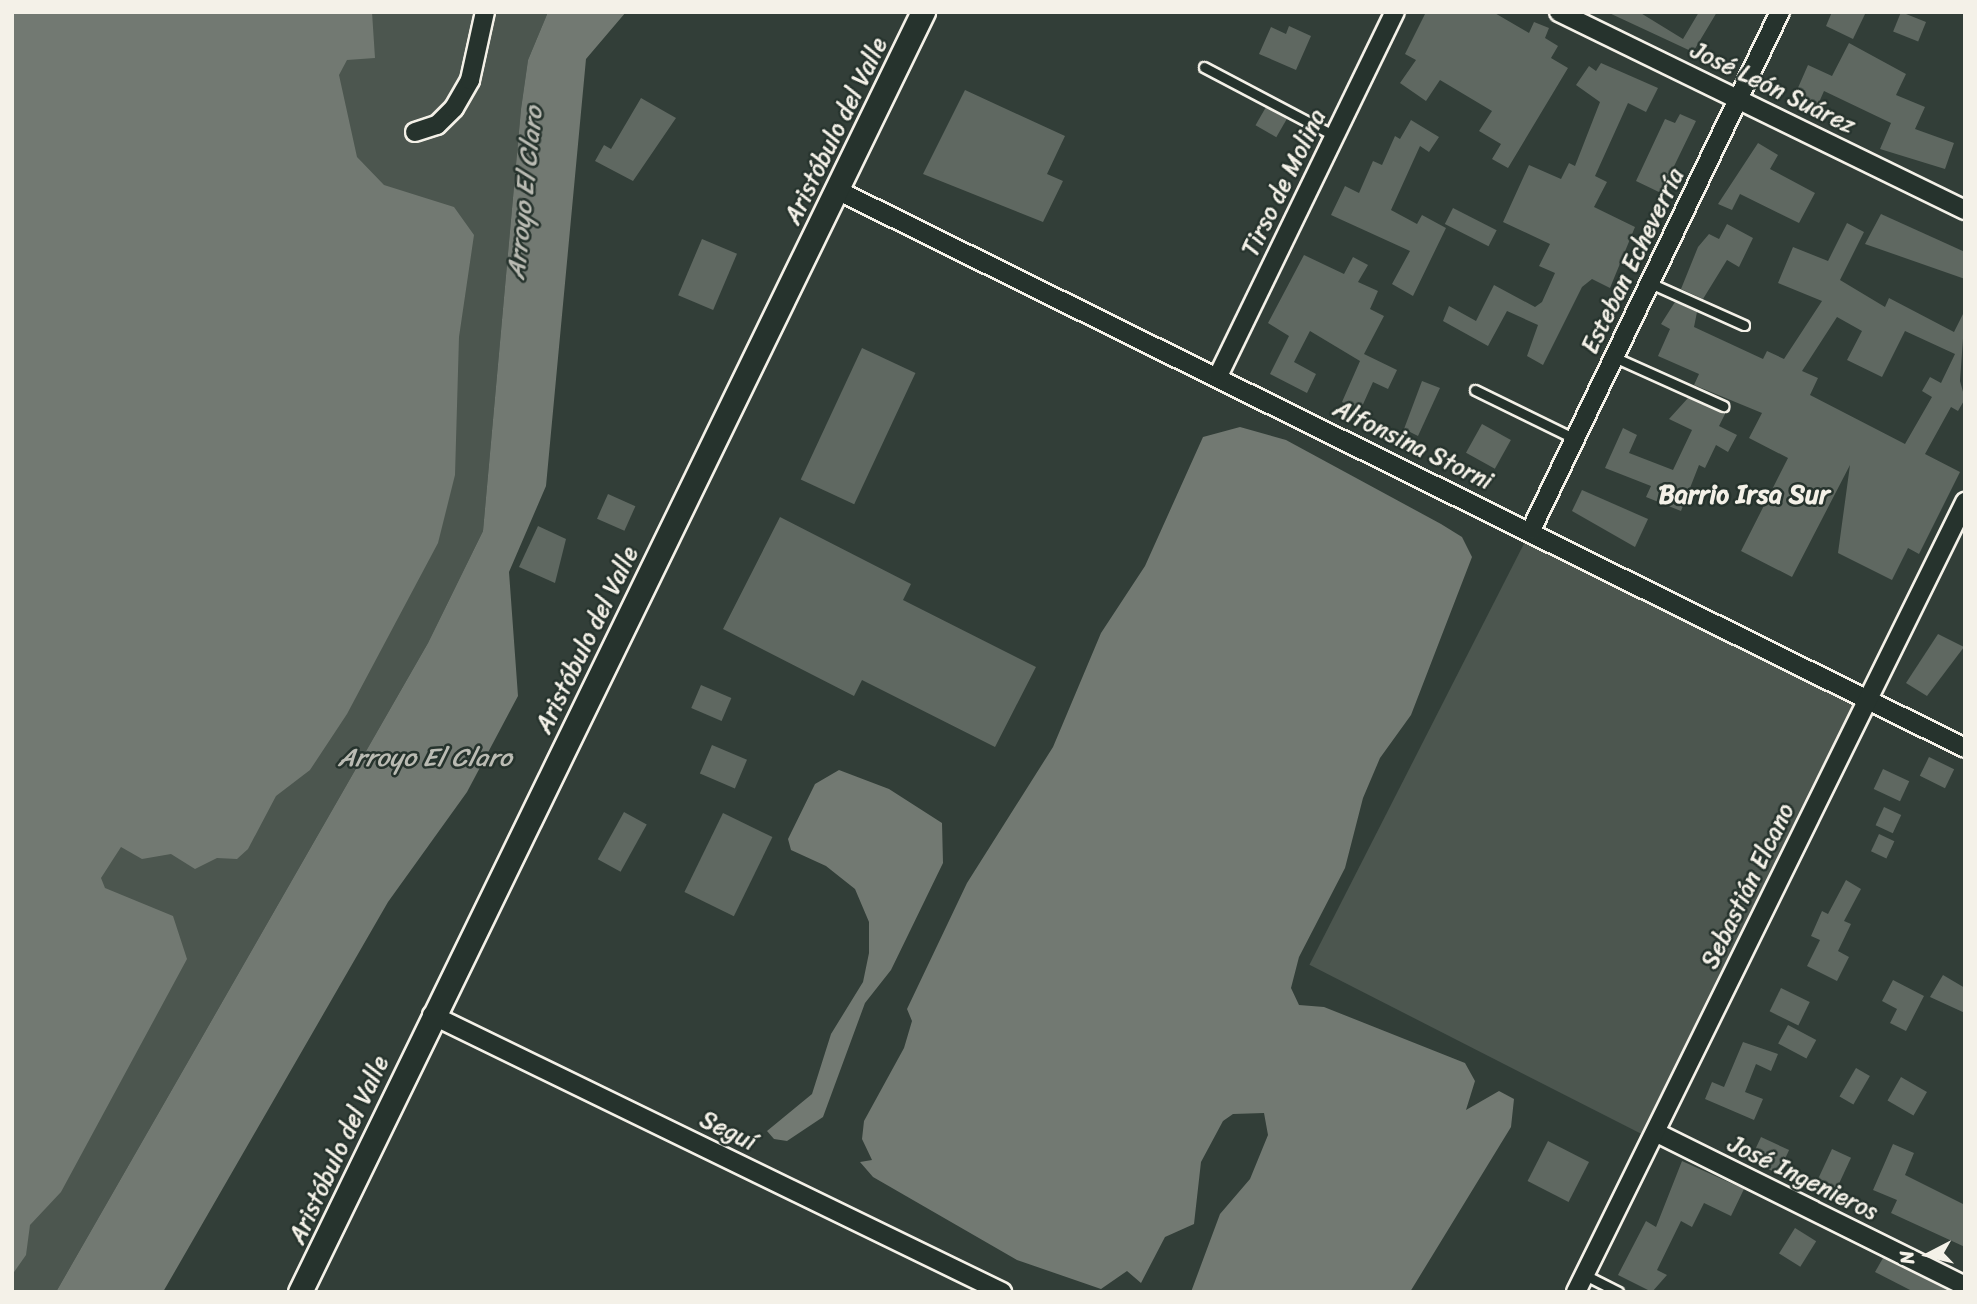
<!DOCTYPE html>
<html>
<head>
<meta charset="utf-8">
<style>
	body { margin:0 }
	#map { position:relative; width:1977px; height:1304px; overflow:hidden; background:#323e38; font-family:Sriracha,sans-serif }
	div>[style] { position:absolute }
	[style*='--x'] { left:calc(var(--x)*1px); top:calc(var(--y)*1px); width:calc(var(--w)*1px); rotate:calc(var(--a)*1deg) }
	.green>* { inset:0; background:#4c564f; transform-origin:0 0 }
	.water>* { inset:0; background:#727972 }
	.building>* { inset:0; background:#5f6861; transform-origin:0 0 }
	.roads { filter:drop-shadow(2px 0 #f4f1e8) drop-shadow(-2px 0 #f4f1e8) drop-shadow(0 2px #f4f1e8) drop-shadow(0 -2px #f4f1e8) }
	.service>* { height:9px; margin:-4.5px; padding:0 4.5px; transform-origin:4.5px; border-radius:4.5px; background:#26332d }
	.minor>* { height:18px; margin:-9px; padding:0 9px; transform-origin:9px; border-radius:9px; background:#26332d }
	.tertiary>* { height:23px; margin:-11.5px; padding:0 11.5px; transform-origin:11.5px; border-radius:11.5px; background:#26332d }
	span { translate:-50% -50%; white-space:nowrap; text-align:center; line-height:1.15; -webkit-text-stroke:5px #26332d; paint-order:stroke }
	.street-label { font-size:24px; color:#f4f1e8 }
	.water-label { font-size:26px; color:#babbb3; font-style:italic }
	.neighbourhood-label { font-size:26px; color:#f4f1e8; font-weight:700 }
	.frame { position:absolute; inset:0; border:14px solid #f4f1e8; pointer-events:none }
	.north { position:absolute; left:1893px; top:1220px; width:70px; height:70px; -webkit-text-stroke:5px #26332d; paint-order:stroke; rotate:263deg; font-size:19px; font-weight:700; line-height:28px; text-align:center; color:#f4f1e8 }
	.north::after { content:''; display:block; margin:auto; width:24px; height:32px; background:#f4f1e8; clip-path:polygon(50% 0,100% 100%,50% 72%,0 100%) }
</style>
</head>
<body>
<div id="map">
	<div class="green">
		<i style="clip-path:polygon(12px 12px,548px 12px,528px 60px,521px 109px,483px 531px,428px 643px,56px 1292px,12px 1292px)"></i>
		<i style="left:1531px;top:530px;width:375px;height:488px;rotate:27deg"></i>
	</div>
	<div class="water">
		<i style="clip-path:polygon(12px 12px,372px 12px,375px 58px,347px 60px,339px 75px,357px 157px,384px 185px,454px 207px,474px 235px,459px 337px,455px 475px,438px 543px,347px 714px,310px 770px,276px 796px,248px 849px,237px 859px,217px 858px,195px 869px,171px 854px,142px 859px,121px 847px,101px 878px,105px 888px,173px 916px,187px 959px,61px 1192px,30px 1225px,26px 1255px,12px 1275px)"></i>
		<i style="clip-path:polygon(548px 12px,626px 12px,586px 59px,546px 486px,509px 572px,518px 696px,467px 792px,388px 902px,163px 1292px,56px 1292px,428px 643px,483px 531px,521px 109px,528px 60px)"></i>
		<i style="clip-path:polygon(1240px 427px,1286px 440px,1441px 524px,1462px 537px,1472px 557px,1411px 715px,1380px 758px,1363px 798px,1345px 868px,1299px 957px,1291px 988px,1299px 1005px,1324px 1007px,1465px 1063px,1475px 1081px,1466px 1110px,1499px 1091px,1514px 1099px,1511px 1127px,1410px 1292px,1191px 1292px,1220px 1214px,1250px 1179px,1268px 1135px,1264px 1113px,1233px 1114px,1223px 1121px,1201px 1162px,1194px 1224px,1165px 1237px,1141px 1283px,1127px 1271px,1101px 1289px,1017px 1260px,873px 1177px,860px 1162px,872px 1160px,862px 1139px,864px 1121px,904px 1048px,912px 1021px,907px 1009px,967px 883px,1053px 747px,1101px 633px,1145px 566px,1203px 437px)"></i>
		<i style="clip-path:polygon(839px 770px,889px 789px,942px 823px,943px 863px,891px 970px,865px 1003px,823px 1117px,787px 1141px,774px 1139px,767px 1131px,812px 1094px,831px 1034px,863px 982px,869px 953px,869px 922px,855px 889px,826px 866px,791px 850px,788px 839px,815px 784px)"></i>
	</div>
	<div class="building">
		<i style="clip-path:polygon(1426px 12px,1493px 12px,1529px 33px,1534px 22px,1549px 28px,1545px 38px,1558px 46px,1551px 58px,1568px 68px,1508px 168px,1492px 159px,1501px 144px,1479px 131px,1492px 111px,1440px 80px,1426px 101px,1400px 83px,1416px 60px,1405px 54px)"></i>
		<i style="clip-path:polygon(1607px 12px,1639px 12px,1683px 39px,1699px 12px,1717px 12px,1693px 52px)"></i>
		<i style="clip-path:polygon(1832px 12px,1866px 12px,1853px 39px,1826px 26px)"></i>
		<i style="left:1901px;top:12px;width:27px;height:21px;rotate:22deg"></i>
		<i style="clip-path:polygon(1289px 26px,1311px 36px,1296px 70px,1259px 54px,1271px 27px,1286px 34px)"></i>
		<i style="clip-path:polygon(1849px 43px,1906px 74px,1896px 95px,1925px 107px,1915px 129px,1954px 143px,1945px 169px,1880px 149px,1891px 123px,1824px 91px,1813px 116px,1790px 106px,1808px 65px,1832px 76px)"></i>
		<i style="clip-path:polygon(1601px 63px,1658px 88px,1646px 112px,1628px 103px,1595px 176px,1607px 182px,1594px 207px,1635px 227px,1610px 288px,1592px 279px,1582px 287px,1543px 365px,1527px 356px,1538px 325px,1507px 311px,1488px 346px,1443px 321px,1449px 306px,1476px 321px,1494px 285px,1535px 307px,1542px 302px,1555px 273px,1539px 266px,1550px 244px,1503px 222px,1529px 165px,1561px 179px,1569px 163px,1575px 166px,1600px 102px,1576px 85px,1589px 66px,1596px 71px)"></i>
		<i style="clip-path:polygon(965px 90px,1065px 136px,1047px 174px,1063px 181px,1043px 222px,923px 174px)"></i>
		<i style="clip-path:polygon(641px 98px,676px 118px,633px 181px,595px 161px,604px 145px,611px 149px)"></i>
		<i style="left:1266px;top:107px;width:24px;height:21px;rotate:30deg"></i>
		<i style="clip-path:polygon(1680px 114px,1696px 121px,1661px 193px,1636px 181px,1665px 119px,1675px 123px)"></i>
		<i style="clip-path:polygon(1411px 120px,1439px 137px,1429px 152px,1420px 146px,1391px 210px,1417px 224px,1422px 215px,1446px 228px,1413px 296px,1392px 284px,1410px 251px,1331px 215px,1345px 186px,1359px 193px,1373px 161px,1382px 165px,1395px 136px,1400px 139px)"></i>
		<i style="clip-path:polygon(1758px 143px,1778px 155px,1770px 169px,1815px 193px,1799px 223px,1740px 194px,1732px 210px,1718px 204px)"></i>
		<i style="left:1453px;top:208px;width:49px;height:18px;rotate:27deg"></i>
		<i style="clip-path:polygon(1881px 214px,1965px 252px,1965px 279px,1865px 244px)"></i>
		<i style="clip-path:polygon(evenodd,1847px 223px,1864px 232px,1840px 280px,1885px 307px,1889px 298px,1954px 332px,1965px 310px,1960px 381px,1965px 399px,1958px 411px,1951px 407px,1925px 454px,1960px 472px,1919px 554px,1908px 548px,1892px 580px,1838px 553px,1850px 465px,1792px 577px,1741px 551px,1788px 458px,1749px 438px,1762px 413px,1694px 385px,1699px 374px,1658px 356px,1670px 329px,1661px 324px,1675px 302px,1697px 312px,1694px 327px,1763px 359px,1767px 351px,1784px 359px,1822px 301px,1778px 283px,1793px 247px,1828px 261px,1847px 223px,1837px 317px,1862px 331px,1847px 360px,1882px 377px,1905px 331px,1955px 354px,1941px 383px,1930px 377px,1922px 391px,1932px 397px,1905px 444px,1810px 395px,1818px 378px,1802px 371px,1837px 317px)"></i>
		<i style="clip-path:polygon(1727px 224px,1753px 238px,1739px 267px,1727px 260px,1703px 299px,1681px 289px,1698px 247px,1709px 234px,1719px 239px)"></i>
		<i style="left:702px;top:239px;width:38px;height:61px;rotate:23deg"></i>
		<i style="clip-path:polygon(1304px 255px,1344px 274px,1353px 257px,1368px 265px,1358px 282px,1378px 291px,1370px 309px,1384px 316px,1364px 354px,1397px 370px,1388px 389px,1373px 382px,1360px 411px,1342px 402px,1360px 361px,1310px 331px,1294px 362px,1316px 374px,1307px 393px,1270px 374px,1289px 336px,1268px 323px)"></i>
		<i style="left:862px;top:348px;width:59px;height:145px;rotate:25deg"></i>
		<i style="clip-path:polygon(1422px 381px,1440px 388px,1418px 436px,1404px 429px)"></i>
		<i style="clip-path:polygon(1688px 398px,1726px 412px,1719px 426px,1737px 435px,1728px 452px,1716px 445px,1705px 468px,1699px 465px,1681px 511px,1646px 497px,1651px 486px,1605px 468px,1623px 428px,1637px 435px,1629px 453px,1673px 470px,1692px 430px,1669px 419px)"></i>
		<i style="left:1482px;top:424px;width:33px;height:33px;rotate:29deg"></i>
		<i style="clip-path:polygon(1582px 490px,1648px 519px,1635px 547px,1572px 511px)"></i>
		<i style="left:608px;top:494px;width:30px;height:27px;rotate:24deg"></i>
		<i style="clip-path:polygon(780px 517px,911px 584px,903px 600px,1036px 667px,995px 747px,862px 680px,854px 696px,723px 629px)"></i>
		<i style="clip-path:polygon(538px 526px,566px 539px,555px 583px,519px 567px)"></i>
		<i style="clip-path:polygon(1938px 634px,1964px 647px,1927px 696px,1906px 683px)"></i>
		<i style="left:701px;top:685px;width:33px;height:25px;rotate:23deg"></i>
		<i style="left:712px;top:745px;width:38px;height:31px;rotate:23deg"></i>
		<i style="left:1929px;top:757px;width:28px;height:21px;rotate:26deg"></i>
		<i style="left:1883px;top:769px;width:29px;height:22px;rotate:25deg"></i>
		<i style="left:1884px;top:807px;width:19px;height:20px;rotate:25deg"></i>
		<i style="left:624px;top:812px;width:26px;height:54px;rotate:29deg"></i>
		<i style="left:723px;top:813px;width:55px;height:88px;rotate:26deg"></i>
		<i style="left:1879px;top:834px;width:17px;height:19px;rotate:25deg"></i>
		<i style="clip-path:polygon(1846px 880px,1861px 889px,1844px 921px,1851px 924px,1838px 951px,1849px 957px,1837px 981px,1807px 966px,1820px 940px,1811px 936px,1822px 911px,1828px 914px)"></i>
		<i style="clip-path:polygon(1943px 975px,1965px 988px,1965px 1013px,1930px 997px)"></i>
		<i style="clip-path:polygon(1893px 980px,1924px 996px,1906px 1031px,1890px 1023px,1897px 1009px,1882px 1001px)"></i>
		<i style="left:1781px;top:988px;width:32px;height:26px;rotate:26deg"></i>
		<i style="left:1788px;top:1025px;width:32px;height:21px;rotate:28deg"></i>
		<i style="clip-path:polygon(1743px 1042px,1778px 1054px,1771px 1071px,1756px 1064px,1745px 1092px,1763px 1099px,1754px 1120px,1705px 1099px,1712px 1082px,1724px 1087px)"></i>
		<i style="left:1856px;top:1068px;width:16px;height:33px;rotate:30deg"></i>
		<i style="left:1901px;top:1077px;width:30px;height:27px;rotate:30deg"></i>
		<i style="left:1761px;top:1137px;width:31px;height:26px;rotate:25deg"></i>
		<i style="left:1548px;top:1141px;width:46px;height:45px;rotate:27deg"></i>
		<i style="clip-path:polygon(1893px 1144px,1914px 1153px,1905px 1175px,1965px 1205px,1965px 1247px,1891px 1213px,1897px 1200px,1873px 1190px)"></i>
		<i style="left:1832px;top:1149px;width:21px;height:41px;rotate:25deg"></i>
		<i style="clip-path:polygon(1682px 1161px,1744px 1189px,1731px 1216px,1704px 1203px,1692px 1227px,1681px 1221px,1657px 1270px,1667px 1275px,1652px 1292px,1618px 1275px,1646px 1221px,1656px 1227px)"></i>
		<i style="left:1795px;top:1228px;width:25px;height:30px;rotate:32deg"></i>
		<i style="clip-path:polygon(1883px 1258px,1951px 1292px,1914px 1292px,1875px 1272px)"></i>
	</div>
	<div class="roads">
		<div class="service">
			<i style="--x:1204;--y:67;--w:148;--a:27.8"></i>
			<i style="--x:1650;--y:283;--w:103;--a:24.1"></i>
			<i style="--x:1614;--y:357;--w:120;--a:24.2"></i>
			<i style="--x:1475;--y:390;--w:111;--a:26.1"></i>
			<i style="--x:1585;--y:1275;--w:37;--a:27"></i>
		</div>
		<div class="minor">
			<i style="--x:1559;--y:12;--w:452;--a:26"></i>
			<i style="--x:415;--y:132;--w:23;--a:-18"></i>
			<i style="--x:437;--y:125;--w:24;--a:-45"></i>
			<i style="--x:454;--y:108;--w:32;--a:-60"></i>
			<i style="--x:470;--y:80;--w:70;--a:-77.6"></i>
			<i style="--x:837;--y:190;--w:1258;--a:26.32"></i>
			<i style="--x:1218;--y:376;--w:405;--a:-64.1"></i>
			<i style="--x:1531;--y:530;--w:575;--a:-64.33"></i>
			<i style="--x:432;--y:1015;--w:634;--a:25.92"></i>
			<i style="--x:1657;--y:1133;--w:344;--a:26.4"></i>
			<i style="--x:1576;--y:1292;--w:881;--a:-63.78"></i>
		</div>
		<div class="tertiary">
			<i style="--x:300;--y:1292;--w:1424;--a:-64.05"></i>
		</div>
	</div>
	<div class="street-label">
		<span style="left:1773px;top:88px;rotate:26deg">José León Suárez</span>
		<span style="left:836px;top:131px;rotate:-64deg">Aristóbulo del Valle</span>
		<span style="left:1284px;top:183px;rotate:-64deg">Tirso de Molina</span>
		<span style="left:1633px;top:261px;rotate:-64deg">Esteban Echeverría</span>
		<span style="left:1413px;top:445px;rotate:26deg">Alfonsina Storni</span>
		<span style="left:587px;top:640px;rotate:-64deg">Aristóbulo del Valle</span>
		<span style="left:1748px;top:886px;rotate:-64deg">Sebastián Elcano</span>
		<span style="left:728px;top:1131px;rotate:26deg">Seguí</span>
		<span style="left:339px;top:1150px;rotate:-65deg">Aristóbulo del Valle</span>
		<span style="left:1803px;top:1178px;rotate:26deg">José Ingenieros</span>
	</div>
	<div class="water-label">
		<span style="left:525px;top:193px;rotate:-84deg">Arroyo El Claro</span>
		<span style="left:425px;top:758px">Arroyo El Claro</span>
	</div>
	<div class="neighbourhood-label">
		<span style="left:1744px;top:495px">Barrio Irsa Sur</span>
	</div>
	<div class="frame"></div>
	<div class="north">N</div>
</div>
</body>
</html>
